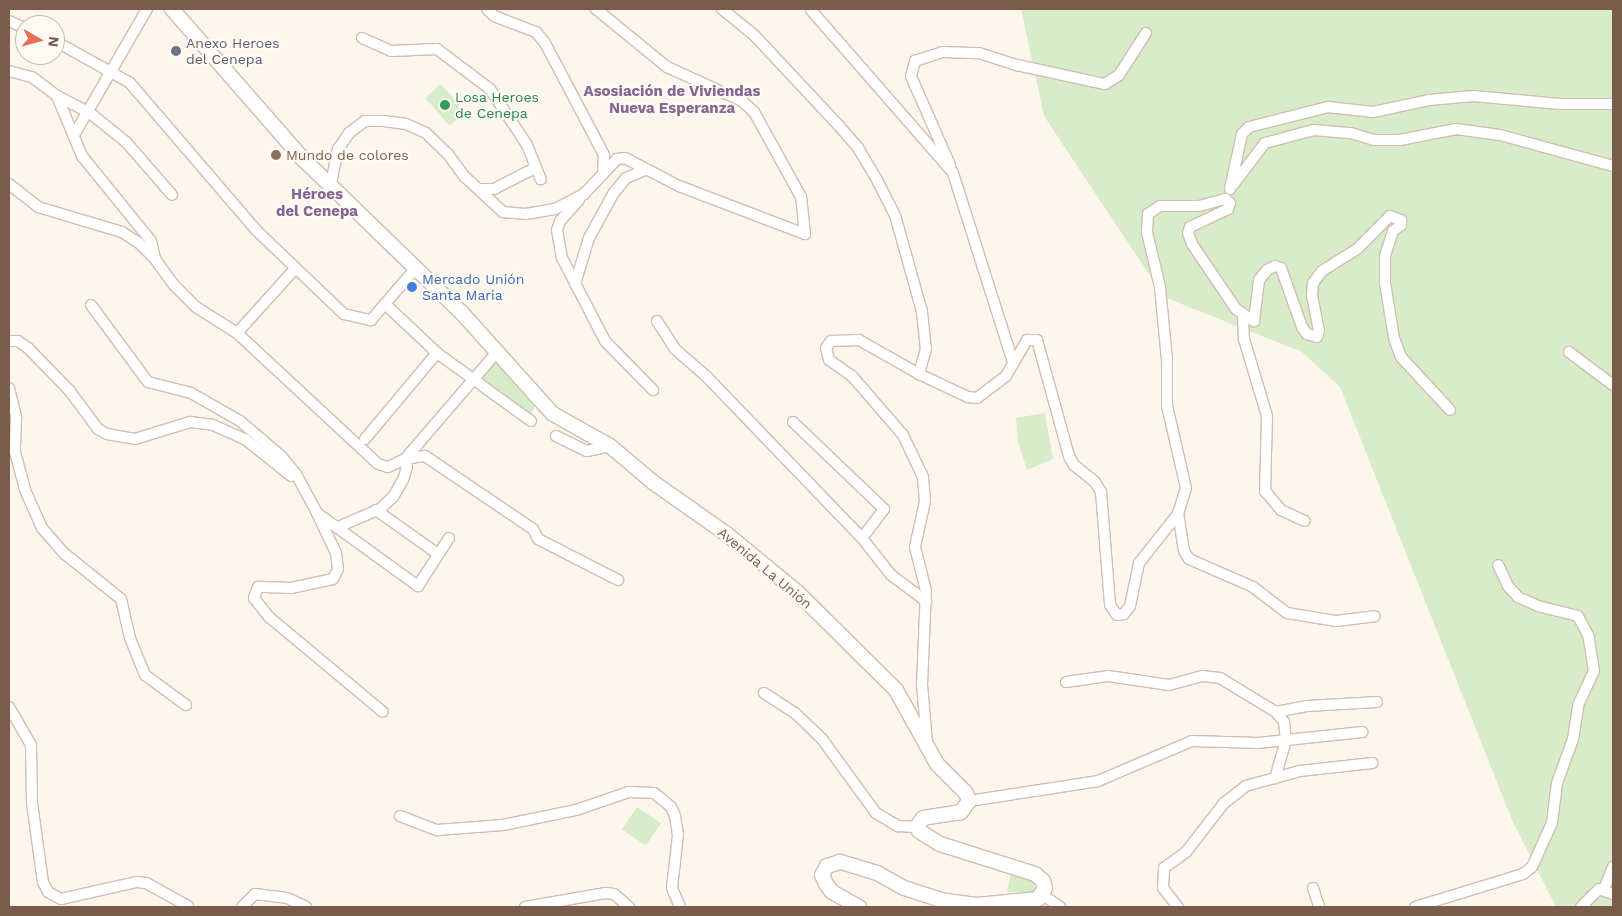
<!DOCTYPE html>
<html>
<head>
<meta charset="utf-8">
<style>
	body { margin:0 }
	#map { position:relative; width:1622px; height:916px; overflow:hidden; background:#fdf6ec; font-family:"Work Sans",sans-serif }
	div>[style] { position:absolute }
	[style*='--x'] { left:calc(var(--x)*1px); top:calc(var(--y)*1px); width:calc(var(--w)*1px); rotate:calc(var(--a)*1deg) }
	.green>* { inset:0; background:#d8ecc9; transform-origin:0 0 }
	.roads { filter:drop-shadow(1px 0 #d1beb0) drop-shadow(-1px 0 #d1beb0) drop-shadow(0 1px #d1beb0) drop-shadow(0 -1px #d1beb0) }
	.street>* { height:10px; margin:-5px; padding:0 5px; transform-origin:5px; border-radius:5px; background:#fff }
	.secondary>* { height:14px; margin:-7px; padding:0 7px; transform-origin:7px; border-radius:7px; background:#fff }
	.dots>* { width:14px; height:14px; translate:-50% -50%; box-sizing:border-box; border:2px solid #fffaf3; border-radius:50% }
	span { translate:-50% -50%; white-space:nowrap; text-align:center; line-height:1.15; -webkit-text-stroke:4px #fffaf3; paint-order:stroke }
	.worship-label { font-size:14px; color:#5b616d }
	.left { translate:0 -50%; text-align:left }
	.leisure-label { font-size:14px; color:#27864d }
	.education-label { font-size:14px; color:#785e54 }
	.shop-label { font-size:14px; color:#366cbe }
	.street-label { font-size:14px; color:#7a5c4d }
	.neighbourhood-label { font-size:15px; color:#846695; font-weight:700 }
	.frame { position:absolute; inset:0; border:10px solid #7a5c4d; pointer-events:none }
	.north { position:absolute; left:15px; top:15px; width:50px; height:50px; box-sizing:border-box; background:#fffaf3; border:1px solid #cabbb1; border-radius:50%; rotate:97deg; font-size:14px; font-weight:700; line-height:20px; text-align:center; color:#7a5c4d }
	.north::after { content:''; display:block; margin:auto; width:18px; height:22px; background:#e76f51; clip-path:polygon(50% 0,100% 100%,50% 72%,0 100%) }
</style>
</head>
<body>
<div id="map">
	<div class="green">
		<i style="clip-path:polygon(1021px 9px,1613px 9px,1613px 907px,1556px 907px,1512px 820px,1340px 387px,1302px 352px,1164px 297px,1044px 116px)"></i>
		<i style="left:441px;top:84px;width:37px;height:21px;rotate:49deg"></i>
		<i style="clip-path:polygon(499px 356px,537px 404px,530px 414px,479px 378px)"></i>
		<i style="clip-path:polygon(1045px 413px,1053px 459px,1027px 470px,1018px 442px,1016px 418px)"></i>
		<i style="left:637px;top:807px;width:29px;height:27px;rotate:34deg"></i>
		<i style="clip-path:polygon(1011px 873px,1032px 875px,1036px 882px,1034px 893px,1007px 892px)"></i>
	</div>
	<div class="roads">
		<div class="street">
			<i style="--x:487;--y:9;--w:10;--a:45"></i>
			<i style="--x:494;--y:16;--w:45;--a:20.9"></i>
			<i style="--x:536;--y:32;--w:14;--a:51"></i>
			<i style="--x:545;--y:43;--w:127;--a:62.2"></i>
			<i style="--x:604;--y:155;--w:17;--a:93"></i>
			<i style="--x:722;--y:9;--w:41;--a:39.1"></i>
			<i style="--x:754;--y:35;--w:126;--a:46.9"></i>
			<i style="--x:840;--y:127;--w:28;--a:49"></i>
			<i style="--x:858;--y:148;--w:37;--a:59"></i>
			<i style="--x:877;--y:180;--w:39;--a:63"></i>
			<i style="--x:895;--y:215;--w:101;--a:74.4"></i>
			<i style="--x:922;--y:312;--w:37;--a:84"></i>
			<i style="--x:926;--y:349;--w:26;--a:106"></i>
			<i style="--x:811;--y:10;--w:216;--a:48.9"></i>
			<i style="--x:953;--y:173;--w:198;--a:72.4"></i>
			<i style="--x:9;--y:21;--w:17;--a:24"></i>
			<i style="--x:362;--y:38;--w:32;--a:24"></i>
			<i style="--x:391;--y:51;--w:46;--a:-2.5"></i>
			<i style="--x:437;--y:49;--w:66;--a:37"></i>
			<i style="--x:490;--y:89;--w:67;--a:56.5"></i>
			<i style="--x:527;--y:145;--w:37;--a:68"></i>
			<i style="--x:55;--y:41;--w:86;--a:29.2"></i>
			<i style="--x:130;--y:83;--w:194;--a:49.4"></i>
			<i style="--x:256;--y:230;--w:122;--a:43.7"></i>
			<i style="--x:344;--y:314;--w:28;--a:13"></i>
			<i style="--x:371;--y:320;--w:67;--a:-49.2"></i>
			<i style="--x:9;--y:71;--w:24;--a:15"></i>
			<i style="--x:32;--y:77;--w:31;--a:37"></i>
			<i style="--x:57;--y:96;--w:65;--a:67.4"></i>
			<i style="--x:82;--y:156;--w:109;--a:50.9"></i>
			<i style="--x:151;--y:241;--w:18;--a:77"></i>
			<i style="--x:155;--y:259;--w:32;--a:54"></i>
			<i style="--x:174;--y:285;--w:31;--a:45"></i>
			<i style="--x:196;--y:307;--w:49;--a:32.4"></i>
			<i style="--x:237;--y:333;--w:192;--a:42.9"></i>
			<i style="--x:378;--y:464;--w:10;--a:17"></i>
			<i style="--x:388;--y:467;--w:19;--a:-25"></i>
			<i style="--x:405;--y:459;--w:143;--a:-49.3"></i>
			<i style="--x:57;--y:96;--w:37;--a:27"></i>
			<i style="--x:90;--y:113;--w:46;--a:38.9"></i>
			<i style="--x:126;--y:142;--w:70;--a:49"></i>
			<i style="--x:74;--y:135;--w:146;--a:-59.9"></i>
			<i style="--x:950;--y:165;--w:97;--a:-113.7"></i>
			<i style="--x:911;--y:76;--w:16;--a:-75"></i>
			<i style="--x:915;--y:61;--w:29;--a:-18"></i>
			<i style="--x:943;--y:52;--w:36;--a:2"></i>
			<i style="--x:979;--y:53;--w:40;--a:18"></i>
			<i style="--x:1017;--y:65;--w:90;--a:12.2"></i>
			<i style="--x:1105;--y:84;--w:17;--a:-33"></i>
			<i style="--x:1119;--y:75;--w:50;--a:-57.3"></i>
			<i style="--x:9;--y:184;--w:37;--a:38"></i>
			<i style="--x:38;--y:207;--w:88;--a:16.6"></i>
			<i style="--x:122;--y:232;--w:20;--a:33"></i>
			<i style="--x:139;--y:243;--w:23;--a:45"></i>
			<i style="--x:331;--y:184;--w:36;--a:-79"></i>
			<i style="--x:338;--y:149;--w:19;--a:-55"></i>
			<i style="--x:349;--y:133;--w:20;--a:-37"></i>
			<i style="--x:365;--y:121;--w:19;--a:0"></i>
			<i style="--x:384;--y:121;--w:22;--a:8"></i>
			<i style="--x:406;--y:124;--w:22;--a:24"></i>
			<i style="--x:426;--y:133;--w:30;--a:44"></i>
			<i style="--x:448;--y:154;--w:29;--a:54"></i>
			<i style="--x:465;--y:177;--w:52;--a:42.6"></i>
			<i style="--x:503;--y:212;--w:23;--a:5"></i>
			<i style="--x:526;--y:214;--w:29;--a:-10"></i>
			<i style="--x:555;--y:209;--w:33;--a:-27"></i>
			<i style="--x:584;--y:194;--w:48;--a:-46.7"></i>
			<i style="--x:617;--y:159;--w:8;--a:-7"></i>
			<i style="--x:625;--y:158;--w:61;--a:27.4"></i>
			<i style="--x:679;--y:186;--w:135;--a:20.9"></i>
			<i style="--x:805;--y:234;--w:37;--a:-96"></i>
			<i style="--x:801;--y:197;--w:97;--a:-118.9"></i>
			<i style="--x:754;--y:112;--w:16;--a:-137"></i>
			<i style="--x:742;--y:101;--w:82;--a:-155.6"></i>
			<i style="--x:667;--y:67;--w:92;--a:-140.8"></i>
			<i style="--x:1233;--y:185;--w:53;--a:-52.7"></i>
			<i style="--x:1265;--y:143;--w:51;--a:-14.9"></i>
			<i style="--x:1314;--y:130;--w:37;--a:5"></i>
			<i style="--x:1351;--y:133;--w:24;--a:17"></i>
			<i style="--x:1374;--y:140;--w:26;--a:0"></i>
			<i style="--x:1400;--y:140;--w:57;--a:-11.1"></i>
			<i style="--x:1456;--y:129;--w:44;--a:7.8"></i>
			<i style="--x:1500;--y:135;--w:117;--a:15.3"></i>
			<i style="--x:480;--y:189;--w:14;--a:0"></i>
			<i style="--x:494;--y:189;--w:46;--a:-27.1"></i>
			<i style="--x:1230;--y:189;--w:56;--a:-77.7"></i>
			<i style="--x:1242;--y:134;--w:10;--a:-45"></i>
			<i style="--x:1249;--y:127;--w:81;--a:-14.2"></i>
			<i style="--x:1328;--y:107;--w:45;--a:6.3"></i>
			<i style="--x:1373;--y:112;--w:57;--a:-12.1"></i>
			<i style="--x:1429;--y:100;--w:45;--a:-5.1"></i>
			<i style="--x:1474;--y:96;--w:86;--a:5.3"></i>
			<i style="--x:1560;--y:104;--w:53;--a:0"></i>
			<i style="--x:1225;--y:199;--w:6;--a:39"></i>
			<i style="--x:1230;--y:203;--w:6;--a:108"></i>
			<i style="--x:1228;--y:209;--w:42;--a:154.7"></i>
			<i style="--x:1190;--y:227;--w:6;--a:108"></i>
			<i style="--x:1188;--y:233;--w:12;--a:70"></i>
			<i style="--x:1192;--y:244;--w:78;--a:55.9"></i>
			<i style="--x:1236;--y:309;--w:22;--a:34"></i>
			<i style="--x:1254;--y:321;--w:41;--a:-83"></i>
			<i style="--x:1259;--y:280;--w:13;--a:-51"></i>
			<i style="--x:1267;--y:270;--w:9;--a:-27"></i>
			<i style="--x:1275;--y:266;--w:6;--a:18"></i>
			<i style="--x:1281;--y:268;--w:63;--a:70.4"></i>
			<i style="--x:1302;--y:327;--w:9;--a:54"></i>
			<i style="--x:1307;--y:334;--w:10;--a:17"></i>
			<i style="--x:1317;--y:337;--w:6;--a:-72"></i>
			<i style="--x:1319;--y:331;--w:36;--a:-101"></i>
			<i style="--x:1312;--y:296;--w:13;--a:-86"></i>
			<i style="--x:1313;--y:283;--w:15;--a:-53"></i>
			<i style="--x:1322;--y:271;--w:40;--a:-32"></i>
			<i style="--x:1356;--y:250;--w:48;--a:-45"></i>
			<i style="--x:1390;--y:216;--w:12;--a:20"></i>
			<i style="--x:1401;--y:220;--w:5;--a:90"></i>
			<i style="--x:1401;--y:225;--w:10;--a:143"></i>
			<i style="--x:1393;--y:231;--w:26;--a:108"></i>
			<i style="--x:1385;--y:256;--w:27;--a:90"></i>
			<i style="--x:1385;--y:283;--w:56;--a:80.7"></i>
			<i style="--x:1394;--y:338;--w:20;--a:70"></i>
			<i style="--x:1401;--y:357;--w:72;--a:47.2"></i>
			<i style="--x:579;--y:200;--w:28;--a:132"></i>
			<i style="--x:560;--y:221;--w:9;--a:108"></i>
			<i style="--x:557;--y:230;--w:28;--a:80"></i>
			<i style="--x:562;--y:258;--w:93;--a:62.6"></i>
			<i style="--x:605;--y:341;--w:69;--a:45.6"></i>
			<i style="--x:575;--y:284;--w:48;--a:-73.1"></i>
			<i style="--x:589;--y:238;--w:50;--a:-61.4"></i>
			<i style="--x:613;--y:194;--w:21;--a:-51"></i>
			<i style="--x:626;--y:178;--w:21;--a:-23"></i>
			<i style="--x:385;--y:304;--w:71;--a:43.3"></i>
			<i style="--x:437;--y:353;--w:116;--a:35.9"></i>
			<i style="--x:91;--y:305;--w:96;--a:53.5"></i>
			<i style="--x:148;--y:382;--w:44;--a:14.3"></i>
			<i style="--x:191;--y:393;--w:56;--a:29.7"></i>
			<i style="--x:240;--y:421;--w:54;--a:40.5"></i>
			<i style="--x:281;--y:456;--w:23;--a:50"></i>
			<i style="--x:296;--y:474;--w:44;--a:61.7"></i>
			<i style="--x:317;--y:513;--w:125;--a:35.9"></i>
			<i style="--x:418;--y:586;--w:57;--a:-57.1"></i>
			<i style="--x:1243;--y:315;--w:24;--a:88"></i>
			<i style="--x:1244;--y:339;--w:80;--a:73.4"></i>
			<i style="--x:1267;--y:416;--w:75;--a:91.5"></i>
			<i style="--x:1265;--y:491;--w:25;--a:50"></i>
			<i style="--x:1281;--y:510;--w:26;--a:25"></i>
			<i style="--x:657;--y:321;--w:33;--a:57"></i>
			<i style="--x:675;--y:349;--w:43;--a:41.2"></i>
			<i style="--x:707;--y:377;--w:223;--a:46.1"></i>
			<i style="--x:862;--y:538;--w:47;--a:51.9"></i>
			<i style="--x:891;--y:575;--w:44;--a:36.6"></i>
			<i style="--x:237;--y:333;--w:85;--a:-47.9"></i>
			<i style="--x:9;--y:341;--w:9;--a:0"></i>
			<i style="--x:18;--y:341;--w:12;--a:35"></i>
			<i style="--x:28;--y:348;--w:59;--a:45.7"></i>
			<i style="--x:69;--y:390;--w:49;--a:53.4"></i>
			<i style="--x:98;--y:429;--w:10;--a:29"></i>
			<i style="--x:107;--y:434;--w:28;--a:10"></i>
			<i style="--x:135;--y:439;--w:58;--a:-17.2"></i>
			<i style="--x:190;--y:422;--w:23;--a:7"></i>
			<i style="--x:213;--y:425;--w:35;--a:24"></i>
			<i style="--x:245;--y:439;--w:59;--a:38.8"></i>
			<i style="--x:1569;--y:352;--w:55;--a:36.9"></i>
			<i style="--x:9;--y:388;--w:30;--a:76"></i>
			<i style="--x:16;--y:417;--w:35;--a:92"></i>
			<i style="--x:15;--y:452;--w:39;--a:75"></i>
			<i style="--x:25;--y:490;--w:42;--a:65.9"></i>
			<i style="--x:42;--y:528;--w:35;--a:49"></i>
			<i style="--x:65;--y:554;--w:72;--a:38.8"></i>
			<i style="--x:121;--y:599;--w:40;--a:77"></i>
			<i style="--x:130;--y:638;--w:40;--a:68"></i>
			<i style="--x:145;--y:675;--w:51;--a:36.2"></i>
			<i style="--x:793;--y:422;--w:126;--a:43.7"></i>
			<i style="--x:884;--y:509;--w:36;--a:127"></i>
			<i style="--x:556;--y:436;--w:34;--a:26"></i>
			<i style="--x:587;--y:451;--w:24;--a:-12"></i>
			<i style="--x:365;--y:439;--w:112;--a:-50.1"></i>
			<i style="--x:376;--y:510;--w:76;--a:35.4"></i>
			<i style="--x:317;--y:513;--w:44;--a:64.6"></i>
			<i style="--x:336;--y:553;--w:16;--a:83"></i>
			<i style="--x:338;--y:569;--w:11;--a:117"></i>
			<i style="--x:333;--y:579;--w:43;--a:167.9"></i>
			<i style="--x:291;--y:588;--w:33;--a:-178"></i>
			<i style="--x:258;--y:587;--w:12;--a:110"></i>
			<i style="--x:254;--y:598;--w:24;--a:52"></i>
			<i style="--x:269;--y:617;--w:148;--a:39.8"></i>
			<i style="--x:1178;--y:513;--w:38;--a:81"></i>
			<i style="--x:1184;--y:551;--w:9;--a:58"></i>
			<i style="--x:1189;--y:559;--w:70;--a:23.6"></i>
			<i style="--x:1253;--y:587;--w:43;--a:37.4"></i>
			<i style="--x:1287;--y:613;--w:50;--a:9.3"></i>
			<i style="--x:1336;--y:621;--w:39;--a:-7"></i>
			<i style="--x:338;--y:527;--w:46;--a:-23.2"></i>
			<i style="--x:380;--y:509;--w:18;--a:-43"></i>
			<i style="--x:393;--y:497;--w:20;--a:-60"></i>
			<i style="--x:403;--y:480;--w:14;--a:-73"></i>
			<i style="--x:407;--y:467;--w:8;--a:-104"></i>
			<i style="--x:405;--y:459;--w:20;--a:-9"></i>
			<i style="--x:425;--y:456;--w:130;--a:34.1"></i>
			<i style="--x:533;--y:529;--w:11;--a:63"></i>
			<i style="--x:538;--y:539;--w:90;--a:27.1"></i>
			<i style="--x:1066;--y:682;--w:42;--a:-8.1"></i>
			<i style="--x:1108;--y:676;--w:62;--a:8.4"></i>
			<i style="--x:1169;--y:685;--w:35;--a:-15"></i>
			<i style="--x:1203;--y:676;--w:17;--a:7"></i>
			<i style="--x:1220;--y:678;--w:66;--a:31.3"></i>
			<i style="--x:1276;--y:712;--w:13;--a:51"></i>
			<i style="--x:1284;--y:722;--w:18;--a:84"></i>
			<i style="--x:1286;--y:740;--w:40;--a:106"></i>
			<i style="--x:1275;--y:778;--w:30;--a:165"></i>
			<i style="--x:1246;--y:786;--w:28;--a:142"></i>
			<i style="--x:1224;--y:803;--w:62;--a:127.8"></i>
			<i style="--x:1186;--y:852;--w:27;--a:144"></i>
			<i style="--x:1164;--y:868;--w:20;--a:93"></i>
			<i style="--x:1163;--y:888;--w:24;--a:52"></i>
			<i style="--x:764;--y:693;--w:37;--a:33"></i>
			<i style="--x:795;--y:713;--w:37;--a:44"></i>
			<i style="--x:822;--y:739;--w:92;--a:53.9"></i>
			<i style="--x:876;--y:813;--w:26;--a:31"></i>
			<i style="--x:898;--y:826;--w:19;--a:3"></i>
			<i style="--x:9;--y:707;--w:44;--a:59.9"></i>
			<i style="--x:31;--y:745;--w:58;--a:89"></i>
			<i style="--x:32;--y:803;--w:80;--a:82.1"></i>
			<i style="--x:43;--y:882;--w:11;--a:63"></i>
			<i style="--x:48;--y:892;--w:15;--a:28"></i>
			<i style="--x:61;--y:899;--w:78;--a:-12.6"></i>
			<i style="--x:137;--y:882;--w:9;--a:6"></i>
			<i style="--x:146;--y:883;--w:48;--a:28.7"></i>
			<i style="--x:1276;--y:712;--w:32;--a:-11"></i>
			<i style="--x:1307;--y:706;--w:70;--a:-3.3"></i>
			<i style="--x:927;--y:743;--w:58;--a:-94.9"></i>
			<i style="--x:922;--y:685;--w:94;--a:-87.6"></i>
			<i style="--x:926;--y:591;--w:45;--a:-104"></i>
			<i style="--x:915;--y:547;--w:47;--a:-77.7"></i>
			<i style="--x:925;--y:501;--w:24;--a:-95"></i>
			<i style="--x:923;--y:477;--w:47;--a:-115.5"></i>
			<i style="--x:903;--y:435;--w:78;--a:-130.8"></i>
			<i style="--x:852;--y:376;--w:28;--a:-145"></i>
			<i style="--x:829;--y:360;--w:12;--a:-104"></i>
			<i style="--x:826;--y:348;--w:9;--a:-54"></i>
			<i style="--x:831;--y:341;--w:28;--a:-2"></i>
			<i style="--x:859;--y:340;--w:69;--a:29.5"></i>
			<i style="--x:919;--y:374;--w:54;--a:25.1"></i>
			<i style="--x:968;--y:397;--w:9;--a:6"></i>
			<i style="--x:977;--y:398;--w:36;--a:-37"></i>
			<i style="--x:1006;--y:376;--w:42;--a:-59.7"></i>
			<i style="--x:1027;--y:340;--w:10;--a:0"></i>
			<i style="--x:1037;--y:340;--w:120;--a:74.6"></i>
			<i style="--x:1069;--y:456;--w:10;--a:61"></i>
			<i style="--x:1074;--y:465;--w:27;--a:39"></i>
			<i style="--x:1095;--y:482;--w:12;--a:59"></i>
			<i style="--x:1101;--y:492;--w:113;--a:85.4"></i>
			<i style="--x:1110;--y:605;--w:12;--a:55"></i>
			<i style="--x:1117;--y:615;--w:7;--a:-8"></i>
			<i style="--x:1124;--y:614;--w:10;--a:-53"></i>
			<i style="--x:1130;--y:606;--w:44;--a:-78.2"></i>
			<i style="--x:1139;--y:563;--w:63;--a:-51.5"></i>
			<i style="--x:1178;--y:514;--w:27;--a:-73"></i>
			<i style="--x:1186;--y:488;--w:84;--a:-103"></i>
			<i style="--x:1167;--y:406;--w:46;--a:-90"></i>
			<i style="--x:1167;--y:360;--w:73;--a:-95.5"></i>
			<i style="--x:1160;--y:287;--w:57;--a:-103.3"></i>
			<i style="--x:1147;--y:232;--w:18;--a:-87"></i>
			<i style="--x:1148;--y:214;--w:14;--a:-34"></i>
			<i style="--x:1160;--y:206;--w:39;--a:0"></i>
			<i style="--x:1199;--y:206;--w:27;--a:-15"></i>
			<i style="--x:1275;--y:778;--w:26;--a:-16"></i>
			<i style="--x:1300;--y:771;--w:73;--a:-6.3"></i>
			<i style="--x:969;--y:801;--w:131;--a:-8.8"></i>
			<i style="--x:1098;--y:781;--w:102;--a:-23.1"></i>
			<i style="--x:1192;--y:741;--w:66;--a:1.7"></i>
			<i style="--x:1258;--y:743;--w:105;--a:-6"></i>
			<i style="--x:400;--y:816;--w:40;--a:21"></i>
			<i style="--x:437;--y:830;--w:66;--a:-4.3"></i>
			<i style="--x:503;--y:825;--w:75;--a:-11.6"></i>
			<i style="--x:576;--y:810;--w:56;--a:-18.8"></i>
			<i style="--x:629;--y:792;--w:25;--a:2"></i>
			<i style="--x:654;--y:793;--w:22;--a:39"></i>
			<i style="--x:671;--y:807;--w:10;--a:66"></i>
			<i style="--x:675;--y:816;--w:19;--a:81"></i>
			<i style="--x:678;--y:835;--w:53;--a:96.5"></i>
			<i style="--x:672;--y:888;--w:21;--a:67"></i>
			<i style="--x:1313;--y:888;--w:20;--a:72"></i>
			<i style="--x:1604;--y:889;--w:24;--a:-68"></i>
			<i style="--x:1043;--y:895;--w:21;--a:35"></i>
			<i style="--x:242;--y:907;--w:18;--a:-45"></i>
			<i style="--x:255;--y:894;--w:32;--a:7"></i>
			<i style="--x:287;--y:898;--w:21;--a:25"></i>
			<i style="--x:525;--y:907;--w:82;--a:-9.8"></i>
			<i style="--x:606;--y:893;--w:8;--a:7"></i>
			<i style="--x:614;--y:894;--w:20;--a:41"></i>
			<i style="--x:1415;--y:907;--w:113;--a:-17"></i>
			<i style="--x:1523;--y:874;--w:11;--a:-38"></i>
			<i style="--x:1532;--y:867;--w:48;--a:-65.6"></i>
			<i style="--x:1552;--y:823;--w:40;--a:-82.9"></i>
			<i style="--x:1557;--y:783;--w:47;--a:-70"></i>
			<i style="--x:1573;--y:739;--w:36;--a:-81"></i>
			<i style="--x:1579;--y:703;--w:35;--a:-65"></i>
			<i style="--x:1594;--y:671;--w:36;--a:-99"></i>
			<i style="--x:1588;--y:635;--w:21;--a:-118"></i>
			<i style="--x:1578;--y:616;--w:41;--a:-166"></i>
			<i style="--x:1538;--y:606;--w:22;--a:-156"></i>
			<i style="--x:1518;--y:597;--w:15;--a:-132"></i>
			<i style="--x:1508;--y:586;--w:23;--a:-115"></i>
			<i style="--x:1581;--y:907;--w:25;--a:-45"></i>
			<i style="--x:1599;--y:889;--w:15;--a:20"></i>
		</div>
		<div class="secondary">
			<i style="--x:172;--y:9;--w:198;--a:48.9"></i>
			<i style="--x:302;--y:158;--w:221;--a:44.1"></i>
			<i style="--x:461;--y:312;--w:137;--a:48"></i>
			<i style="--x:553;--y:414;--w:65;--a:29.3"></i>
			<i style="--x:610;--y:446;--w:57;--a:40.1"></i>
			<i style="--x:654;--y:483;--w:90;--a:35.1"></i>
			<i style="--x:728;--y:535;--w:89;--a:39.6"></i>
			<i style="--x:797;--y:592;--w:139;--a:44.7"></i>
			<i style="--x:896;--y:690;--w:85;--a:61"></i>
			<i style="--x:937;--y:764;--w:41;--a:45"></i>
			<i style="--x:966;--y:793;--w:9;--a:69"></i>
			<i style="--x:969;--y:801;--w:14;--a:126"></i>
			<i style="--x:961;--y:812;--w:38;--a:171"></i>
			<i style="--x:923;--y:818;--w:11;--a:124"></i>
			<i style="--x:917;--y:827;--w:4;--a:63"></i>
			<i style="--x:919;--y:831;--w:25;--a:32"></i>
			<i style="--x:940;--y:844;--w:100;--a:17.5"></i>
			<i style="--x:1035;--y:874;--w:11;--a:41"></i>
			<i style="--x:1043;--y:881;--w:7;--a:74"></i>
			<i style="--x:1045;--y:888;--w:13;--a:122"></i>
			<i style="--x:1038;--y:899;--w:62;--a:174.5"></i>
			<i style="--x:976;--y:905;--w:35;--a:-172"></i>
			<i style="--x:941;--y:900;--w:39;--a:-162"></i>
			<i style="--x:904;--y:888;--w:31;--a:-151"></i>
			<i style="--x:877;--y:873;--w:39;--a:-163"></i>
			<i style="--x:840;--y:862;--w:14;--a:163"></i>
			<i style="--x:827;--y:866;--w:10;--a:119"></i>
			<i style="--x:822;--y:875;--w:10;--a:66"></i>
			<i style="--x:826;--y:884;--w:10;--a:53"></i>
			<i style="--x:832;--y:892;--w:31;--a:29"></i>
		</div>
	</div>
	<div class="dots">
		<i style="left:176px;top:51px;background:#6b7280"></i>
		<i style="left:445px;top:105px;background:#2e9e5b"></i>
		<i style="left:276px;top:155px;background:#8d6e63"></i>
		<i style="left:412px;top:287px;background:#3f7fe0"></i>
	</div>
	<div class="worship-label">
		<span class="left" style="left:186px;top:51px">Anexo Heroes<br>del Cenepa</span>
	</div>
	<div class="leisure-label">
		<span class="left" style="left:455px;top:105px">Losa Heroes<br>de Cenepa</span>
	</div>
	<div class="education-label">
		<span class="left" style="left:286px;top:155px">Mundo de colores</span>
	</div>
	<div class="shop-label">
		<span class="left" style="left:422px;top:287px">Mercado Unión<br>Santa Maria</span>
	</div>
	<div class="street-label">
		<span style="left:765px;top:568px;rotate:40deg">Avenida La Unión</span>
	</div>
	<div class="neighbourhood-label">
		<span style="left:672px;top:100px">Asosiación de Viviendas<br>Nueva Esperanza</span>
		<span style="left:317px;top:203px">Héroes<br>del Cenepa</span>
	</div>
	<div class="frame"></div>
	<div class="north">N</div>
</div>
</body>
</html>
